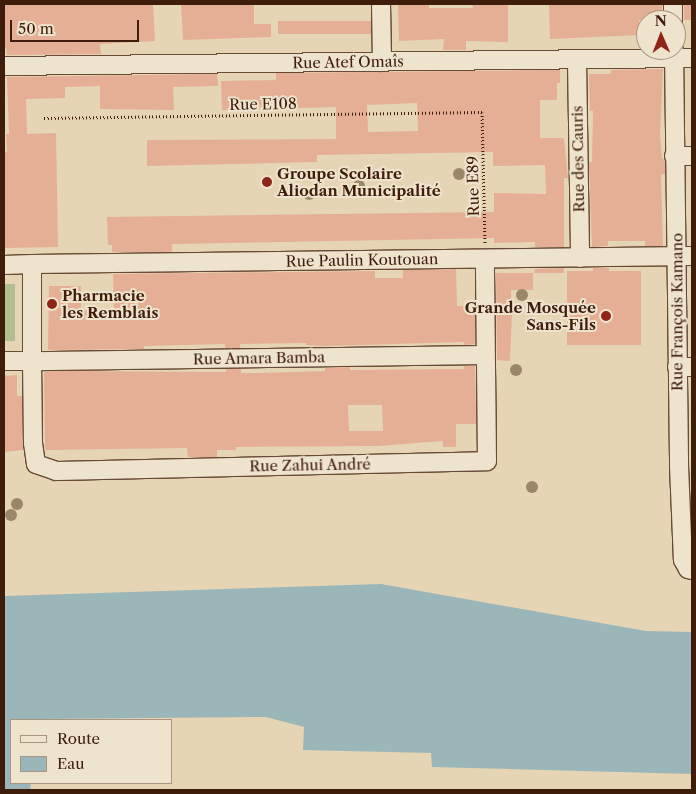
<!DOCTYPE html>
<html>
<head>
<meta charset="utf-8">
<style>
	body { margin:0 }
	#map { position:relative; width:696px; height:794px; overflow:hidden; background:#e5d5b4; font-family:"Libre Caslon Text",serif }
	div>[style] { position:absolute }
	[style*='--x'] { left:calc(var(--x)*1px); top:calc(var(--y)*1px); width:calc(var(--w)*1px); rotate:calc(var(--a)*1deg) }
	.green>* { inset:0; background:#b1be90; transform-origin:0 0 }
	.water>* { inset:0; background:#9bb6b8 }
	.building>* { inset:0; background:#e4af95; transform-origin:0 0 }
	.path>* { height:3px; margin-top:-1.5px; transform-origin:0; background:repeating-linear-gradient(90deg,#3f1d0b 0 1px,transparent 0 3.5px) }
	.roads { filter:drop-shadow(1px 0 #684b35) drop-shadow(-1px 0 #684b35) drop-shadow(0 1px #684b35) drop-shadow(0 -1px #684b35) }
	.minor>* { height:18px; margin:-9px; padding:0 9px; transform-origin:9px; border-radius:9px; background:#eee4ce }
	.trees>* { width:12px; height:12px; margin:-6px; border-radius:50%; background:#9a8669 }
	.dots>* { width:14px; height:14px; translate:-50% -50%; box-sizing:border-box; border:2px solid #eee4ce; border-radius:50% }
	span { translate:-50% -50%; white-space:nowrap; text-align:center; line-height:1.15; -webkit-text-stroke:4px #eee4ce; paint-order:stroke }
	.street-label { font-size:15px; color:#3f1d0b }
	.poi-label { font-size:15px; color:#3f1d0b; font-weight:700 }
	.left { translate:0 -50%; text-align:left }
	.right { translate:-100% -50%; text-align:right }
	.frame { position:absolute; inset:0; border:5px solid #3f1d0b; pointer-events:none }
	.legend { position:absolute; left:10px; top:719px; width:162px; height:65px; box-sizing:border-box; background:#eee4ce; border:1px solid #a89480; margin:0; padding:6px 9px; list-style:none; font-size:15px; color:#3f1d0b }
	.legend li { display:flex; align-items:center; gap:10px; height:25px }
	.legend b { width:25px; border:1px solid #a89480 }
	.north { position:absolute; left:636px; top:10px; width:50px; height:50px; box-sizing:border-box; background:#eee4ce; border:1px solid #a89480; border-radius:50%; rotate:359deg; font-size:14px; font-weight:700; line-height:20px; text-align:center; color:#3f1d0b }
	.north::after { content:''; display:block; margin:auto; width:18px; height:22px; background:#8f2418; clip-path:polygon(50% 0,100% 100%,50% 72%,0 100%) }
	.scale { position:absolute; left:10px; top:20px; width:129px; height:22px; box-sizing:border-box; border:2px solid #3f1d0b; border-top:0; padding-left:6px; font-size:15px; line-height:18px; white-space:nowrap; color:#3f1d0b; -webkit-text-stroke:4px #eee4ce; paint-order:stroke }
</style>
</head>
<body>
<div id="map">
	<div class="green">
		<i style="left:4px;top:284px;width:11px;height:57px"></i>
	</div>
	<div class="water">
		<i style="clip-path:polygon(381px 584px,646px 631px,692px 632px,692px 774px,432px 767px,431px 753px,303px 750px,304px 727px,266px 717px,41px 719px,11px 720px,11px 783px,31px 783px,30px 790px,4px 790px,4px 596px)"></i>
	</div>
	<div class="building">
		<i style="clip-path:polygon(4px 4px,153px 4px,155px 41px,100px 44px,101px 54px,7px 55px,6px 48px,4px 48px)"></i>
		<i style="clip-path:polygon(181px 4px,254px 4px,254px 24px,271px 24px,271px 37px,183px 40px)"></i>
		<i style="clip-path:polygon(398px 4px,429px 4px,429px 8px,473px 8px,472px 4px,508px 4px,508px 42px,466px 41px,466px 50px,443px 50px,444px 39px,399px 41px)"></i>
		<i style="clip-path:polygon(549px 4px,662px 4px,662px 20px,639px 20px,640px 35px,550px 39px)"></i>
		<i style="left:684px;top:4px;width:8px;height:16px"></i>
		<i style="left:371px;top:21px;width:13px;height:93px;rotate:90deg"></i>
		<i style="clip-path:polygon(663px 69px,660px 136px,662px 158px,665px 161px,665px 174px,661px 174px,663px 246px,645px 246px,645px 241px,608px 241px,608px 246px,592px 247px,589px 162px,592px 162px,593px 111px,590px 111px,589px 74px,611px 74px,611px 70px)"></i>
		<i style="clip-path:polygon(evenodd,560px 70px,560px 83px,557px 83px,557px 100px,540px 100px,540px 138px,564px 138px,568px 178px,564px 178px,564px 247px,535px 247px,535px 242px,494px 243px,494px 238px,172px 244px,172px 252px,112px 252px,112px 245px,108px 245px,107px 217px,494px 212px,494px 193px,546px 194px,545px 165px,493px 166px,493px 152px,317px 155px,317px 162px,147px 166px,147px 140px,336px 139px,336px 107px,222px 110px,221px 81px,276px 80px,276px 73px,560px 70px,417px 103px,418px 131px,368px 132px,367px 105px,417px 103px)"></i>
		<i style="clip-path:polygon(217px 74px,218px 86px,173px 87px,174px 110px,100px 109px,100px 86px,65px 87px,65px 98px,26px 99px,27px 134px,56px 133px,58px 247px,4px 248px,4px 152px,7px 152px,6px 134px,9px 134px,7px 77px)"></i>
		<i style="clip-path:polygon(564px 268px,564px 273px,534px 273px,535px 269px)"></i>
		<i style="clip-path:polygon(593px 268px,609px 268px,609px 271px,641px 271px,641px 345px,567px 345px,567px 271px,593px 271px)"></i>
		<i style="clip-path:polygon(456px 269px,457px 306px,475px 306px,475px 344px,464px 345px,464px 342px,325px 346px,306px 345px,306px 343px,240px 344px,240px 348px,225px 348px,225px 344px,144px 346px,144px 349px,48px 350px,49px 286px,81px 286px,81px 311px,114px 308px,113px 274px,375px 271px,375px 278px,403px 278px,403px 270px)"></i>
		<i style="clip-path:polygon(496px 273px,533px 273px,533px 290px,511px 290px,512px 315px,510px 361px,497px 360px)"></i>
		<i style="clip-path:polygon(evenodd,464px 366px,475px 366px,476px 424px,456px 424px,456px 447px,443px 447px,443px 441px,378px 446px,236px 447px,236px 450px,217px 450px,217px 457px,188px 457px,187px 448px,45px 450px,44px 373px,48px 371px,226px 372px,226px 369px,241px 369px,241px 373px,262px 373px,325px 371px,325px 368px,350px 367px,350px 370px,464px 369px,464px 366px,348px 405px,382px 405px,383px 431px,349px 431px,348px 405px)"></i>
		<i style="clip-path:polygon(17px 375px,17px 396px,22px 396px,23px 450px,4px 452px,4px 376px)"></i>
	</div>
	<div class="path">
		<i style="--x:44;--y:118;--w:438;--a:-0.8"></i>
		<i style="--x:482;--y:112;--w:131;--a:88.7"></i>
	</div>
	<div class="roads">
		<div class="minor">
			<i style="--x:381;--y:4;--w:58;--a:89"></i>
			<i style="--x:673;--y:4;--w:16;--a:90"></i>
			<i style="--x:674;--y:50;--w:416;--a:89.3"></i>
			<i style="--x:679;--y:466;--w:94;--a:87.6"></i>
			<i style="--x:683;--y:560;--w:10;--a:61"></i>
			<i style="--x:688;--y:569;--w:4;--a:14"></i>
			<i style="--x:577;--y:60;--w:198;--a:89.1"></i>
			<i style="--x:4;--y:66;--w:688;--a:-0.67"></i>
			<i style="--x:674;--y:156;--w:18;--a:0"></i>
			<i style="--x:32;--y:264;--w:660;--a:-0.69"></i>
			<i style="--x:4;--y:265;--w:28;--a:-2"></i>
			<i style="--x:32;--y:264;--w:97;--a:90"></i>
			<i style="--x:32;--y:361;--w:28;--a:180"></i>
			<i style="--x:485;--y:355;--w:453;--a:179.2"></i>
			<i style="--x:32;--y:361;--w:82;--a:89.3"></i>
			<i style="--x:33;--y:443;--w:21;--a:82"></i>
			<i style="--x:36;--y:464;--w:21;--a:19"></i>
			<i style="--x:56;--y:471;--w:431;--a:-1.3"></i>
			<i style="--x:487;--y:461;--w:202;--a:-90.6"></i>
			<i style="--x:677;--y:367;--w:15;--a:0"></i>
		</div>
	</div>
	<div class="trees">
		<i style="left:459px;top:174px"></i>
		<i style="left:359px;top:186px"></i>
		<i style="left:309px;top:194px"></i>
		<i style="left:522px;top:295px"></i>
		<i style="left:516px;top:370px"></i>
		<i style="left:532px;top:487px"></i>
		<i style="left:17px;top:504px"></i>
		<i style="left:11px;top:515px"></i>
	</div>
	<div class="dots">
		<i style="left:267px;top:182px;background:#8f2418"></i>
		<i style="left:52px;top:304px;background:#8f2418"></i>
		<i style="left:606px;top:316px;background:#8f2418"></i>
	</div>
	<div class="street-label">
		<span style="left:348px;top:62px;rotate:-1deg">Rue Atef Omaîs</span>
		<span style="left:263px;top:104px;rotate:-1deg">Rue E108</span>
		<span style="left:578px;top:159px;rotate:-91deg">Rue des Cauris</span>
		<span style="left:473px;top:186px;rotate:-91deg">Rue E89</span>
		<span style="left:362px;top:260px;rotate:-1deg">Rue Paulin Koutouan</span>
		<span style="left:677px;top:312px;rotate:-90deg">Rue François Kamano</span>
		<span style="left:259px;top:358px;rotate:-1deg">Rue Amara Bamba</span>
		<span style="left:310px;top:465px;rotate:-1deg">Rue Zahui André</span>
	</div>
	<div class="poi-label">
		<span class="left" style="left:277px;top:182px">Groupe Scolaire<br>Aliodan Municipalité</span>
		<span class="left" style="left:62px;top:304px">Pharmacie<br>les Remblais</span>
		<span class="right" style="left:596px;top:316px">Grande Mosquée<br>Sans-Fils</span>
	</div>
	<div class="frame"></div>
	<ul class="legend">
	<li><b style="height:6px;background:#eee4ce"></b>Route</li>
	<li><b style="height:14px;background:#9bb6b8"></b>Eau</li>
	</ul>
	<div class="north">N</div>
	<div class="scale">50 m</div>
</div>
</body>
</html>
